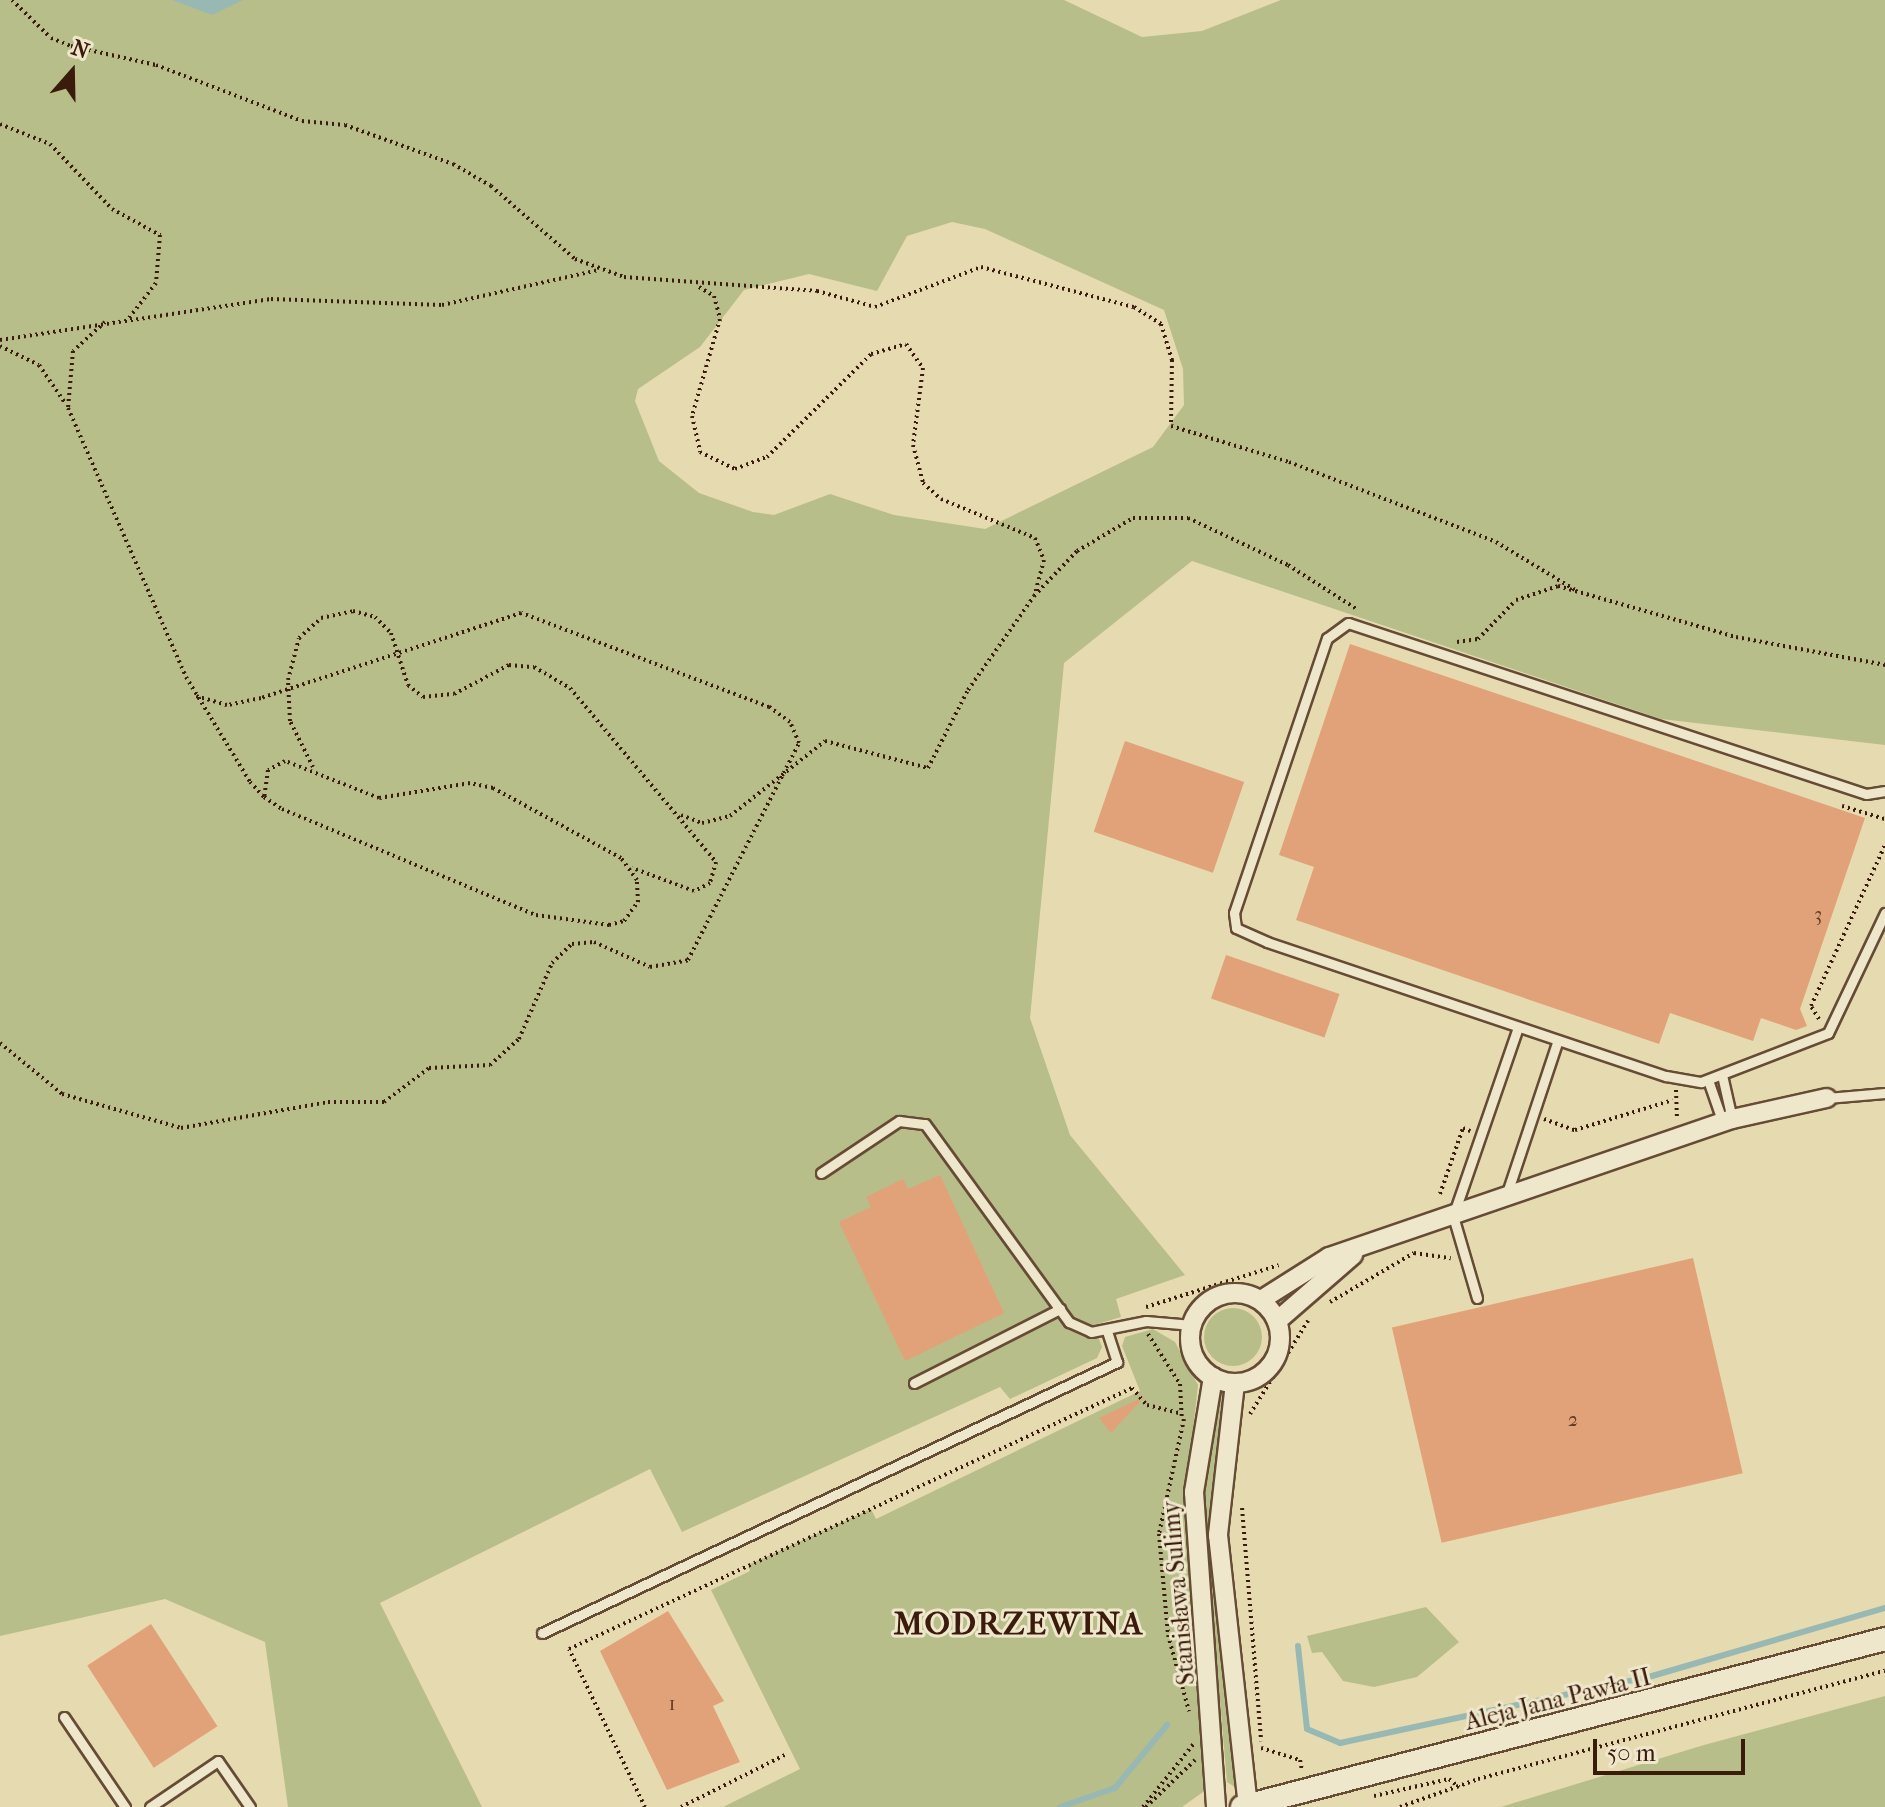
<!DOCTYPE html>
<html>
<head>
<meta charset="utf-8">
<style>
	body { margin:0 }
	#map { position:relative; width:1885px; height:1807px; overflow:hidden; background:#e6dab0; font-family:"IM FELL French Canon",serif }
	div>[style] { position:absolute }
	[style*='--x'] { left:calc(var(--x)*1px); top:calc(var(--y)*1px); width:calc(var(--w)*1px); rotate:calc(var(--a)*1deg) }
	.green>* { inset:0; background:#b8be89 }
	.round { border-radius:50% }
	.water>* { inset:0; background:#98b9b3 }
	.stream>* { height:6px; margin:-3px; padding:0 3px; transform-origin:3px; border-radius:3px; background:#98b9b3 }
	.building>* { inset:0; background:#e2a279; transform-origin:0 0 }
	.path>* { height:4px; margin-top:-2px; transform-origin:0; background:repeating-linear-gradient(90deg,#3b1b0c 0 2px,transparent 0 6px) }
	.roads { filter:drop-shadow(2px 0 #664b35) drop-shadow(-2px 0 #664b35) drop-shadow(0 2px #664b35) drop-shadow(0 -2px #664b35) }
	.service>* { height:9px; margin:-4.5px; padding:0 4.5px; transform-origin:4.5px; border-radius:4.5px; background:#efe7cc }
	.minor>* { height:18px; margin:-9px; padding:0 9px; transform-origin:9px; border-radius:9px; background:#efe7cc }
	.minor>.ring { margin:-9px; padding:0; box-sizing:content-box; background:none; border:18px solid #efe7cc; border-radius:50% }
	.tertiary>* { height:22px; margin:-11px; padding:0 11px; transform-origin:11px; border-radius:11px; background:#efe7cc }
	span { translate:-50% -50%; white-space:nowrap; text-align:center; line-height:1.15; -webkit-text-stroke:6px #efe7cc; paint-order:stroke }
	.number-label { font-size:20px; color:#653d27 }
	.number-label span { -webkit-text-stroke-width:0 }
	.street-label { font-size:24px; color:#3b1b0c }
	.district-label { font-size:32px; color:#3b1b0c; font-weight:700; letter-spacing:2px }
	.north { position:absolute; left:32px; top:32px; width:80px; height:80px; -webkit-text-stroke:6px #efe7cc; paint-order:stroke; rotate:20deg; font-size:22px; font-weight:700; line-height:32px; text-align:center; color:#3b1b0c }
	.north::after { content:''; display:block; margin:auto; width:28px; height:36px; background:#3b1b0c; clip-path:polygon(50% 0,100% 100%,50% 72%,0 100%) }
	.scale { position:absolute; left:1593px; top:1739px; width:152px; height:36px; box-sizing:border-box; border:4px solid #3b1b0c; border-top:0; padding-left:10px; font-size:24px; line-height:28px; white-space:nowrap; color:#3b1b0c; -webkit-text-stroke:6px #efe7cc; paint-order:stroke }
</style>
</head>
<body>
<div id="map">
	<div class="green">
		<i style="clip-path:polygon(evenodd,0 0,1064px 0,1142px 37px,1202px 31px,1281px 0,1885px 0,1885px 745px,1661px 719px,1192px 561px,1064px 663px,1030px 1018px,1070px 1135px,1185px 1275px,1116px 1299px,1121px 1317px,1094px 1325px,1102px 1347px,1097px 1358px,1010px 1399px,1000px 1387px,682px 1532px,650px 1469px,380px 1603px,482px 1807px,288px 1807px,265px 1642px,165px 1599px,0 1636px,0 0,952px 222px,985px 229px,1164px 310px,1183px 369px,1184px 405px,1153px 447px,985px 529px,894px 515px,830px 494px,774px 515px,753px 512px,699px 493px,659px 461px,635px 401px,638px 389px,700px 347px,744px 290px,809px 274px,877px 291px,907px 236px,952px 222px)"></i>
		<i class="round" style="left:1204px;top:1308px;width:58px;height:58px"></i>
		<i style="clip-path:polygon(1153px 1329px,1175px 1342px,1198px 1385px,1185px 1503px,1211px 1768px,1203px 1792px,1182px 1807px,723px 1807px,800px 1769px,711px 1590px,750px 1571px,748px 1565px,871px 1509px,876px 1519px,1140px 1391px,1122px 1346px,1125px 1337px)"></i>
		<i style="clip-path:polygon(1220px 1389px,1227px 1396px,1212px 1503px,1235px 1787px,1227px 1782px,1201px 1480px)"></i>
		<i style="clip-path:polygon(1426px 1607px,1459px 1642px,1417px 1677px,1374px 1687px,1343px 1681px,1322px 1652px,1312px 1653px,1307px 1636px)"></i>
		<i style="clip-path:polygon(1885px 1696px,1885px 1807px,1501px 1807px,1704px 1745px)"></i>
	</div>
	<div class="water">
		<i style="clip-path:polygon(172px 0,243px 0,212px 15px)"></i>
	</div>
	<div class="stream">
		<i style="--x:1298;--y:1646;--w:83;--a:83.8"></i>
		<i style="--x:1307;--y:1729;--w:36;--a:23"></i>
		<i style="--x:1340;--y:1743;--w:319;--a:-12.1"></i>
		<i style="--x:1652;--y:1676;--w:243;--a:-16.3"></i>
		<i style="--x:1060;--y:1807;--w:58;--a:-19.1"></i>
		<i style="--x:1115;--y:1788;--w:82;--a:-50.5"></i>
	</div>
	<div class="building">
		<i style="clip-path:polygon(1350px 644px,1865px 818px,1800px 1009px,1807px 1026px,1796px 1030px,1761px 1018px,1753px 1041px,1670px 1013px,1659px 1044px,1296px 920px,1314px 867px,1279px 855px)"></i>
		<i style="left:1125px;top:741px;width:126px;height:96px;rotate:19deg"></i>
		<i style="left:1226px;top:955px;width:120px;height:46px;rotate:19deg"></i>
		<i style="clip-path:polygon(940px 1175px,1004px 1313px,905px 1361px,839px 1222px,871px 1207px,866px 1197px,903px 1179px,908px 1189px)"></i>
		<i style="left:1693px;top:1258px;width:221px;height:309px;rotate:77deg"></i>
		<i style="clip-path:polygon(1145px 1396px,1111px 1433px,1099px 1418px)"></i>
		<i style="clip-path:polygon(668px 1611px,724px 1701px,713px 1706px,740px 1762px,667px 1790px,600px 1651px)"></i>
		<i style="left:151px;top:1624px;width:122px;height:76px;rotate:57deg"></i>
	</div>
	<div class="path">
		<i style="--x:12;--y:0;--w:54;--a:44.3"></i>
		<i style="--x:51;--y:38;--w:22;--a:22"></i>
		<i style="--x:71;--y:46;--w:87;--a:12.6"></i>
		<i style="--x:156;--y:65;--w:156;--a:21"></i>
		<i style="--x:302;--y:121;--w:43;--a:5.3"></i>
		<i style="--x:345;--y:125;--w:115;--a:19.9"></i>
		<i style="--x:453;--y:164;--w:44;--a:30.1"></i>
		<i style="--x:491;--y:186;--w:111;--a:41"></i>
		<i style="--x:575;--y:259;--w:52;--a:20.2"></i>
		<i style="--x:624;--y:277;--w:194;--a:4.1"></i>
		<i style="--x:817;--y:291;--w:60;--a:15.4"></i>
		<i style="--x:875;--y:307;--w:113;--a:-20.7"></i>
		<i style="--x:981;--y:267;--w:158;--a:14.7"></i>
		<i style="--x:1134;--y:307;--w:32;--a:32"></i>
		<i style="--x:1161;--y:324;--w:38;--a:73"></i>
		<i style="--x:1172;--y:360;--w:66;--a:90.9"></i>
		<i style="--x:1171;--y:426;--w:123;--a:17"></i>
		<i style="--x:1289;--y:462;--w:222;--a:21.1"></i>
		<i style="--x:1496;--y:542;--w:95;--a:31.2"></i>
		<i style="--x:0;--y:124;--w:54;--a:21.8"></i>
		<i style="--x:50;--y:144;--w:90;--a:46.4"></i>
		<i style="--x:112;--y:209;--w:55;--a:28.4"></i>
		<i style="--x:160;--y:235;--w:48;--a:94.8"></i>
		<i style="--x:156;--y:283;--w:44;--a:127.6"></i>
		<i style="--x:699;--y:287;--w:17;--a:31"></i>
		<i style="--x:714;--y:296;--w:24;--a:75"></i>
		<i style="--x:720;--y:319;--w:101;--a:106.1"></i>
		<i style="--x:692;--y:416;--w:37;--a:77"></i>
		<i style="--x:700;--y:452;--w:39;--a:26"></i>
		<i style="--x:735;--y:469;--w:34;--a:-21"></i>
		<i style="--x:767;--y:457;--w:146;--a:-44.7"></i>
		<i style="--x:871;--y:354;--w:36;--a:-16"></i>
		<i style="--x:906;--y:344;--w:29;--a:55"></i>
		<i style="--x:923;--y:368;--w:78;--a:97.4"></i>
		<i style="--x:913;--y:445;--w:39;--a:75"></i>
		<i style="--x:923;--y:483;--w:24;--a:42"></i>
		<i style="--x:941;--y:499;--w:102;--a:22.5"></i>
		<i style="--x:1035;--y:538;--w:24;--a:68"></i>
		<i style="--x:1044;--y:560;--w:34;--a:105"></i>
		<i style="--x:105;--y:322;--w:43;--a:137.8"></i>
		<i style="--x:73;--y:351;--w:57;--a:95"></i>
		<i style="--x:68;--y:408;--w:294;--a:66.3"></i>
		<i style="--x:186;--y:677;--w:123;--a:58.6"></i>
		<i style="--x:250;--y:782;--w:21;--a:47"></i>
		<i style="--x:264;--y:797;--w:22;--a:34"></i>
		<i style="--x:282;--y:809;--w:275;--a:22.7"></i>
		<i style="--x:536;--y:915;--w:74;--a:7.8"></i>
		<i style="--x:609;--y:925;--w:16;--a:-15"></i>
		<i style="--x:624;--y:921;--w:24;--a:-54"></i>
		<i style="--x:638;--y:902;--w:22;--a:-93"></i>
		<i style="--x:637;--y:880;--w:27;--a:-126"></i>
		<i style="--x:621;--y:858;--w:146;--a:-151.3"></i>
		<i style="--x:493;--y:788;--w:24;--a:-168"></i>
		<i style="--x:470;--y:783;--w:92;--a:170.6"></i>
		<i style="--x:379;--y:798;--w:101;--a:-158.5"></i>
		<i style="--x:285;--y:761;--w:19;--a:152"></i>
		<i style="--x:268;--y:770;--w:27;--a:98"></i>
		<i style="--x:0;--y:340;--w:274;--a:-8.6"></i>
		<i style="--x:271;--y:299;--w:171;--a:2"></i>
		<i style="--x:442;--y:305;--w:160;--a:-12.6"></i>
		<i style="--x:0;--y:346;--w:43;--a:26"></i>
		<i style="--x:39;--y:365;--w:46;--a:55.6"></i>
		<i style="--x:1457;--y:642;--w:21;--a:-8"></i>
		<i style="--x:1478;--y:639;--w:54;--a:-45.7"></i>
		<i style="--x:1516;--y:600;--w:44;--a:-18.4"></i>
		<i style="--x:1558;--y:586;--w:185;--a:16"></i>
		<i style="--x:1736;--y:637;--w:152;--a:10.6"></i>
		<i style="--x:313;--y:767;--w:51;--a:-116.6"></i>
		<i style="--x:290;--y:721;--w:41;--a:-92.8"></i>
		<i style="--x:288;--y:680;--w:43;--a:-75.3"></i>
		<i style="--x:299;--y:638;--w:30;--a:-42"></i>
		<i style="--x:321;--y:618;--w:33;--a:-12"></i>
		<i style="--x:353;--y:611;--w:23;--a:15"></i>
		<i style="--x:375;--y:617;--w:23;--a:45"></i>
		<i style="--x:391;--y:633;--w:55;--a:71.9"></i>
		<i style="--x:408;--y:685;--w:19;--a:39"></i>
		<i style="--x:423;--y:697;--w:31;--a:-6"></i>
		<i style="--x:454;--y:694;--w:62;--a:-27.8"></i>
		<i style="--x:509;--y:665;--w:25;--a:5"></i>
		<i style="--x:534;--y:667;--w:42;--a:30.3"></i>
		<i style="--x:570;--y:688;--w:227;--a:50"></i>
		<i style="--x:716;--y:862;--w:22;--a:106"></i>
		<i style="--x:710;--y:883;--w:18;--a:153"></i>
		<i style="--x:694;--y:891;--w:66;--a:-159.6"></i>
		<i style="--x:1842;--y:806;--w:45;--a:16.8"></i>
		<i style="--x:681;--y:815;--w:22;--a:21"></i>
		<i style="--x:702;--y:823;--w:29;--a:-14"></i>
		<i style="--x:730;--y:816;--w:121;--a:-38.3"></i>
		<i style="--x:825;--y:741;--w:106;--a:14.7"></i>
		<i style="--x:928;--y:768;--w:88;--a:-62.9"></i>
		<i style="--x:968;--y:690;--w:115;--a:-54.9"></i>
		<i style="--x:1034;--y:596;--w:62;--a:-46.3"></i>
		<i style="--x:1077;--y:551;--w:65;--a:-30.5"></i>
		<i style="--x:1133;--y:518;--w:55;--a:0"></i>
		<i style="--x:1188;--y:518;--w:110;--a:25.2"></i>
		<i style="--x:1288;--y:565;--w:83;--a:32.7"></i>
		<i style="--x:1819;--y:1019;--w:15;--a:-122"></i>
		<i style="--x:1811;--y:1006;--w:177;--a:-65.3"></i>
		<i style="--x:0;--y:1043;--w:80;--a:39.4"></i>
		<i style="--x:62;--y:1094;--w:124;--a:15.9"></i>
		<i style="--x:181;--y:1128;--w:149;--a:-10"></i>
		<i style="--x:328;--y:1102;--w:56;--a:0"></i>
		<i style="--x:384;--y:1102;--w:56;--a:-37.1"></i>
		<i style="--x:429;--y:1068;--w:61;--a:-2.8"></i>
		<i style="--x:490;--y:1065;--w:39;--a:-42"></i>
		<i style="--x:519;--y:1039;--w:83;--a:-66.5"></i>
		<i style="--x:552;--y:963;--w:28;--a:-44"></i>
		<i style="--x:572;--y:944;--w:22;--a:-5"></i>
		<i style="--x:594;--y:942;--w:61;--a:24.1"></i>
		<i style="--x:650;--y:967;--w:39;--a:-10"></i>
		<i style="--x:688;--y:960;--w:244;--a:-62.9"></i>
		<i style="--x:799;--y:743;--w:23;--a:-113"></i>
		<i style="--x:790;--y:722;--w:26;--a:-144"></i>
		<i style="--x:769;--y:707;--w:265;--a:-159.2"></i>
		<i style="--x:521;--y:613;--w:274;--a:161.9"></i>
		<i style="--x:261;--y:698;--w:35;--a:168"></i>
		<i style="--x:227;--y:705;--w:32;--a:-164"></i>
		<i style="--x:1676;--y:1090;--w:29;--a:88"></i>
		<i style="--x:1544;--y:1119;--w:33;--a:20"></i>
		<i style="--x:1575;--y:1130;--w:102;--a:-17"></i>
		<i style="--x:1440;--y:1194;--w:70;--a:-70.8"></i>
		<i style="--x:1463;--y:1128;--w:8;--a:23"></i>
		<i style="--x:1330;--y:1302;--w:97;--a:-30.3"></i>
		<i style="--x:1414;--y:1253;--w:37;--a:8"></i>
		<i style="--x:1146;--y:1307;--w:139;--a:-17.5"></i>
		<i style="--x:1148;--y:1334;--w:59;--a:57.4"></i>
		<i style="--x:1180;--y:1384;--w:35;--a:87"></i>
		<i style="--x:1250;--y:1414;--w:110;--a:-58.1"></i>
		<i style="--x:1184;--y:1419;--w:118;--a:102.3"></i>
		<i style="--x:1159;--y:1534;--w:101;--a:84.9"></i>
		<i style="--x:1168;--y:1635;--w:79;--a:74.6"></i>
		<i style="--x:1242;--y:1508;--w:234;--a:85.3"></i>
		<i style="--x:1261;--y:1748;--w:41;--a:17.1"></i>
		<i style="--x:1300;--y:1760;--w:10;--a:79"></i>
		<i style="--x:1374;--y:1796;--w:77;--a:-12.8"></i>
		<i style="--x:1449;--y:1779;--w:13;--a:39"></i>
		<i style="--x:645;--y:1807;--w:175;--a:-115.7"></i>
		<i style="--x:569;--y:1649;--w:621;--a:-24.87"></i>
		<i style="--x:1132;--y:1388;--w:23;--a:49"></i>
		<i style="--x:1147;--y:1405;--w:34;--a:14"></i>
		<i style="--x:681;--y:1807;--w:116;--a:-26.6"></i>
		<i style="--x:1143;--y:1807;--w:83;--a:-51.3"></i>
		<i style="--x:1146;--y:1807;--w:68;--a:-43.8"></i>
		<i style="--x:1400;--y:1807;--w:83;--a:-19.7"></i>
		<i style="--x:1478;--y:1779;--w:421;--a:-14.9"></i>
	</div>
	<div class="roads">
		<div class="service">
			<i style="--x:1885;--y:791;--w:19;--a:171"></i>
			<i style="--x:1866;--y:794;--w:545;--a:-161.73"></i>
			<i style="--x:1348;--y:623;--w:26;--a:144"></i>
			<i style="--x:1327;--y:638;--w:290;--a:108.7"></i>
			<i style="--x:1234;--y:913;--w:15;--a:82"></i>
			<i style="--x:1236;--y:928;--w:34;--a:24"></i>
			<i style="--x:1267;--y:942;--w:421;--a:18.6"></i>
			<i style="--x:1666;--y:1076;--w:36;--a:10"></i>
			<i style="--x:1701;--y:1082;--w:136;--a:-21.1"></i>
			<i style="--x:1828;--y:1033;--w:133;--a:-64.6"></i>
			<i style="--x:1722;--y:1075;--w:45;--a:77.2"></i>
			<i style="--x:1708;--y:1080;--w:46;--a:70.8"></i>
			<i style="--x:1827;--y:1098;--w:58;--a:-4.9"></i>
			<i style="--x:821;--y:1173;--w:94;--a:-33.7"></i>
			<i style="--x:899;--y:1121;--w:26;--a:7"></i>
			<i style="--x:925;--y:1124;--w:245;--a:54"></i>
			<i style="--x:1069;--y:1322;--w:24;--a:24"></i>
			<i style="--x:1091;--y:1332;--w:56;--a:-11.3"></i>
			<i style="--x:1146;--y:1321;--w:46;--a:5"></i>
			<i style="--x:1506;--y:1196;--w:164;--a:-71.6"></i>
			<i style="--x:1477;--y:1298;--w:85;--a:-106.3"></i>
			<i style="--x:1453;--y:1216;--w:200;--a:-71"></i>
			<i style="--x:914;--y:1383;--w:164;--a:-26.9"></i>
			<i style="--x:542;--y:1633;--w:636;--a:-25.23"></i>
			<i style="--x:1117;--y:1362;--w:32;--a:-108"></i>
			<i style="--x:64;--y:1717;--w:109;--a:55.9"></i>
			<i style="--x:150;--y:1807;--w:82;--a:-34.1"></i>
			<i style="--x:218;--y:1761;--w:56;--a:55.2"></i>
		</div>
		<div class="minor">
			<i class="ring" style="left:1190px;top:1293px;width:72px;height:72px"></i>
			<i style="--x:1261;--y:1300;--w:80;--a:-32.3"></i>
			<i style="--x:1329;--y:1257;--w:426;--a:-18.9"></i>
			<i style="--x:1732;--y:1119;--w:97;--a:-12.5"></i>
			<i style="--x:1277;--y:1321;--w:101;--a:-41"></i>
			<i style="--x:1213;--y:1377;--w:117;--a:99.4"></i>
			<i style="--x:1194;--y:1492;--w:316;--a:86"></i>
			<i style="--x:1235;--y:1383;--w:153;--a:96.4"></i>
			<i style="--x:1218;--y:1535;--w:274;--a:83.7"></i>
		</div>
		<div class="tertiary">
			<i style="--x:1242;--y:1807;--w:665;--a:-14.64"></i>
		</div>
	</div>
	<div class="number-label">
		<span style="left:1818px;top:914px">3</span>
		<span style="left:1573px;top:1419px">2</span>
		<span style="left:672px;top:1703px">1</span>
	</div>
	<div class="street-label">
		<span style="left:1179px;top:1593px;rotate:-95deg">Stanisława Sulimy</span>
		<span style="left:1558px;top:1700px;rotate:-14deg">Aleja Jana Pawła II</span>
	</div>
	<div class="district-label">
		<span style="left:1019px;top:1624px">MODRZEWINA</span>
	</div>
	<div class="north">N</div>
	<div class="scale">50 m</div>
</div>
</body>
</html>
